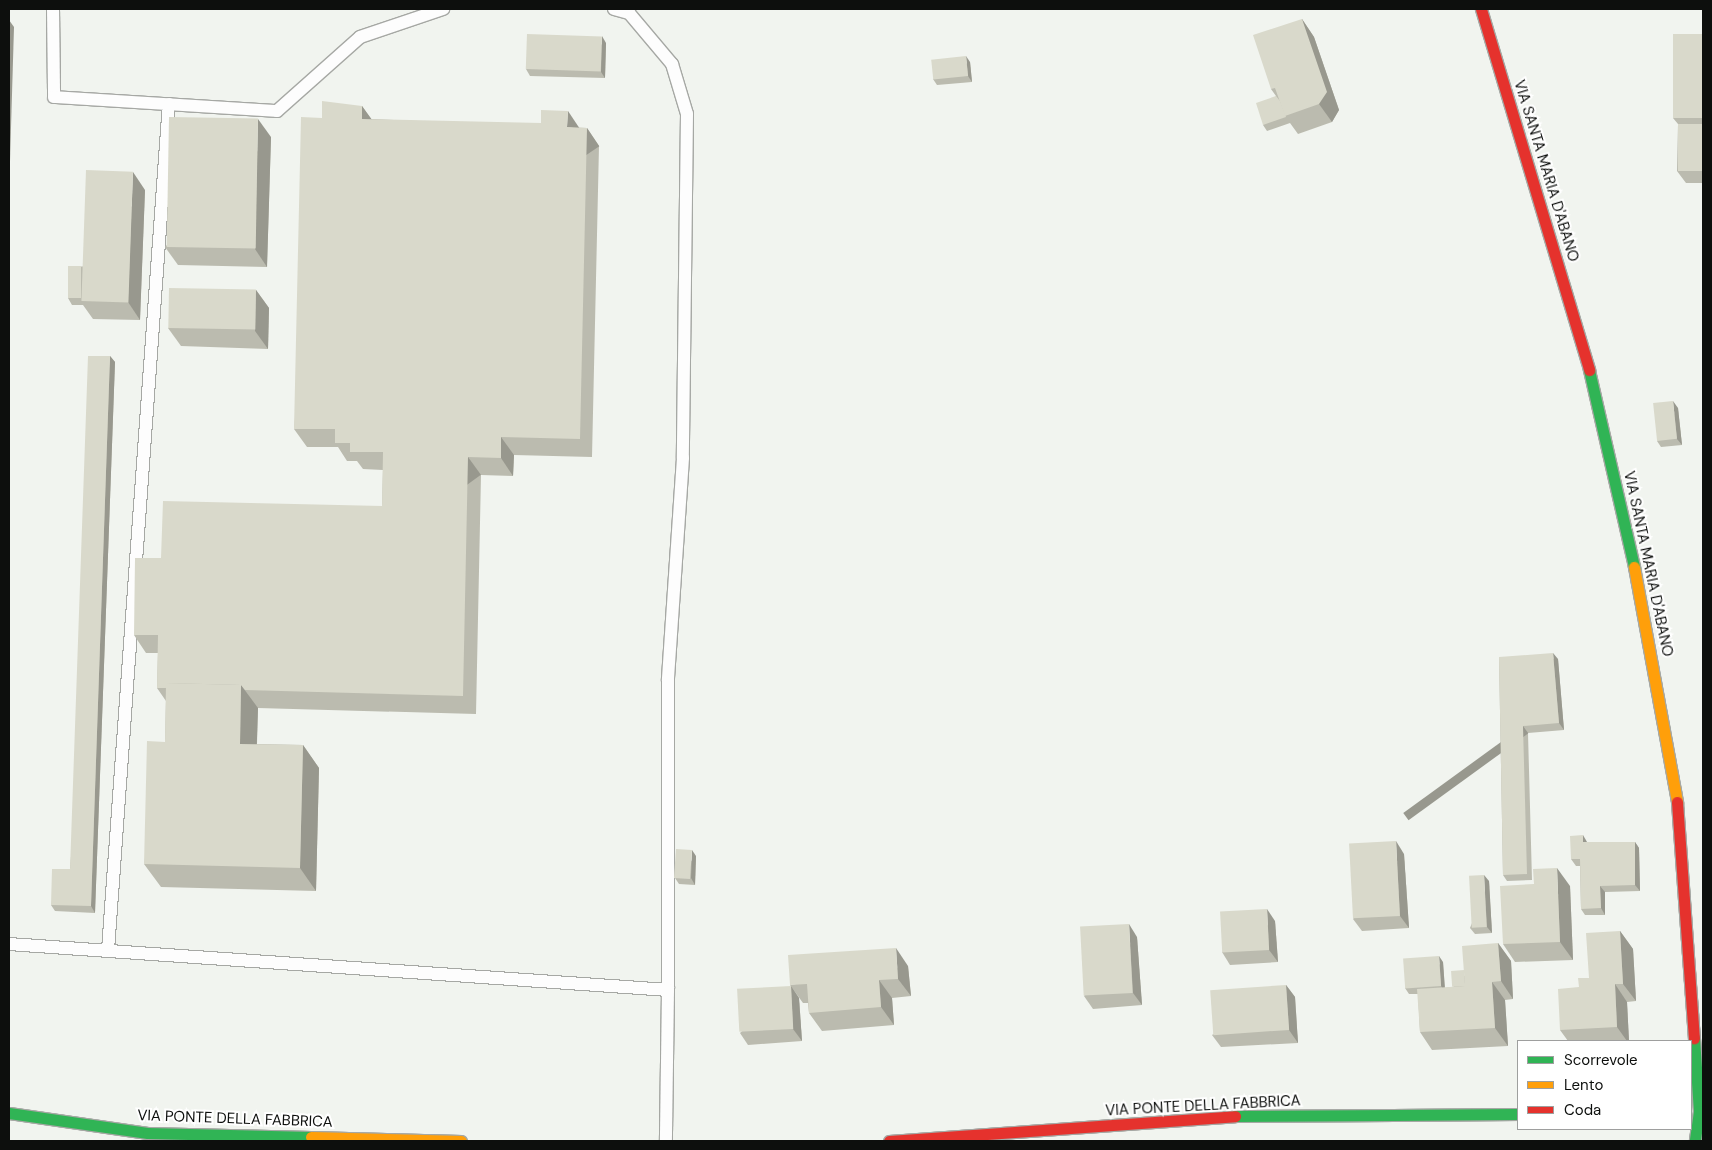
<!DOCTYPE html>
<html>
<head>
<meta charset="utf-8">
<style>
	body { margin:0 }
	#map { position:relative; width:1712px; height:1150px; overflow:hidden; background:#f1f4ef; font-family:"DM Sans",sans-serif }
	div>[style] { position:absolute }
	[style*='--x'] { left:calc(var(--x)*1px); top:calc(var(--y)*1px); width:calc(var(--w)*1px); rotate:calc(var(--a)*1deg) }
	.roads { filter:drop-shadow(1px 0 #a6a8a4) drop-shadow(-1px 0 #a6a8a4) drop-shadow(0 1px #a6a8a4) drop-shadow(0 -1px #a6a8a4) }
	.lane>* { height:12px; margin:-6px; padding:0 6px; transform-origin:6px; border-radius:6px; background:#fdfdfd }
	.fast>* { height:11px; margin:-5.5px; padding:0 5.5px; transform-origin:5.5px; border-radius:5.5px; background:#30b455 }
	.slow>* { height:11px; margin:-5.5px; padding:0 5.5px; transform-origin:5.5px; border-radius:5.5px; background:#ff9f0a }
	.jam>* { height:11px; margin:-5.5px; padding:0 5.5px; transform-origin:5.5px; border-radius:5.5px; background:#e5322d }
	.wall>* { inset:0; background:#bbbbaf }
	.shaded-wall>* { inset:0; background:#98988e; transform-origin:0 0 }
	.building>* { inset:0; background:#d9d9cb; transform-origin:0 0 }
	span { translate:-50% -50%; white-space:nowrap; text-align:center; line-height:1.15; -webkit-text-stroke:4px #fff; paint-order:stroke }
	.street-label { font-size:15px; color:#0d0f0d }
	.frame { position:absolute; inset:0; border:10px solid #0d0f0d; pointer-events:none }
	.legend { position:absolute; left:1517px; top:1040px; width:175px; height:90px; box-sizing:border-box; background:#fff; border:1px solid #9e9f9e; margin:0; padding:6px 9px; list-style:none; font-size:15px; color:#0d0f0d }
	.legend li { display:flex; align-items:center; gap:10px; height:25px }
	.legend b { width:25px; border:1px solid #9e9f9e }
</style>
</head>
<body>
<div id="map">
	<div class="roads">
		<div class="lane">
			<i style="--x:53;--y:9;--w:88;--a:89.3"></i>
			<i style="--x:54;--y:97;--w:223;--a:3.6"></i>
			<i style="--x:277;--y:111;--w:111;--a:-41.7"></i>
			<i style="--x:360;--y:37;--w:88;--a:-18.6"></i>
			<i style="--x:614;--y:9;--w:16;--a:15"></i>
			<i style="--x:629;--y:13;--w:67;--a:49.9"></i>
			<i style="--x:672;--y:64;--w:52;--a:73.3"></i>
			<i style="--x:687;--y:114;--w:344;--a:90.7"></i>
			<i style="--x:683;--y:458;--w:223;--a:93.9"></i>
			<i style="--x:668;--y:680;--w:310;--a:90"></i>
			<i style="--x:9;--y:944;--w:661;--a:3.99"></i>
			<i style="--x:668;--y:990;--w:151;--a:90.8"></i>
			<i style="--x:108;--y:950;--w:848;--a:-85.88"></i>
		</div>
		<div class="fast">
			<i style="--x:1589;--y:370;--w:202;--a:77.1"></i>
			<i style="--x:1694;--y:1038;--w:73;--a:86.1"></i>
			<i style="--x:1699;--y:1111;--w:30;--a:98"></i>
			<i style="--x:9;--y:1113;--w:140;--a:8.2"></i>
			<i style="--x:148;--y:1133;--w:163;--a:1.4"></i>
			<i style="--x:1235;--y:1116;--w:283;--a:-0.4"></i>
		</div>
		<div class="slow">
			<i style="--x:1634;--y:567;--w:239;--a:79.6"></i>
			<i style="--x:311;--y:1137;--w:150;--a:1.5"></i>
		</div>
		<div class="jam">
			<i style="--x:1481;--y:9;--w:377;--a:73.3"></i>
			<i style="--x:1677;--y:802;--w:237;--a:85.9"></i>
			<i style="--x:889;--y:1141;--w:347;--a:-4.1"></i>
		</div>
	</div>
	<div class="wall">
		<i style="clip-path:polygon(1302px 19px,1314px 37px,1339px 110px,1332px 122px,1298px 134px,1290px 123px,1267px 131px,1263px 125px,1276px 96px,1271px 89px)"></i>
		<i style="clip-path:polygon(1703px 34px,1703px 183px,1686px 183px,1677px 171px,1678px 124px,1673px 118px)"></i>
		<i style="clip-path:polygon(606px 43px,605px 78px,530px 76px,526px 69px)"></i>
		<i style="clip-path:polygon(970px 62px,972px 82px,937px 85px,933px 79px)"></i>
		<i style="clip-path:polygon(362px 106px,371px 119px,587px 128px,599px 146px,592px 457px,514px 455px,513px 476px,481px 475px,476px 714px,258px 708px,257px 744px,303px 745px,319px 768px,316px 891px,161px 887px,144px 864px,165px 742px,166px 701px,157px 688px,158px 653px,146px 653px,134px 635px,161px 558px,382px 506px,383px 470px,363px 469px,357px 461px,347px 461px,338px 447px,307px 447px,294px 429px,322px 118px)"></i>
		<i style="clip-path:polygon(271px 137px,267px 267px,178px 265px,165px 247px)"></i>
		<i style="clip-path:polygon(145px 190px,140px 320px,93px 319px,83px 305px,72px 305px,68px 298px,81px 266px,82px 267px)"></i>
		<i style="clip-path:polygon(256px 290px,269px 308px,268px 349px,181px 346px,168px 328px)"></i>
		<i style="clip-path:polygon(110px 356px,115px 362px,95px 913px,55px 911px,51px 905px,70px 869px)"></i>
		<i style="clip-path:polygon(1678px 408px,1682px 445px,1661px 447px,1657px 441px)"></i>
		<i style="clip-path:polygon(1499px 657px,1558px 659px,1564px 730px,1528px 733px,1532px 880px,1507px 881px,1503px 875px)"></i>
		<i style="clip-path:polygon(1587px 842px,1635px 842px,1639px 848px,1640px 891px,1605px 892px,1605px 915px,1585px 915px,1581px 909px,1580px 866px,1576px 866px,1571px 859px)"></i>
		<i style="clip-path:polygon(1404px 854px,1409px 928px,1362px 931px,1353px 919px)"></i>
		<i style="clip-path:polygon(696px 856px,695px 885px,679px 884px,675px 878px)"></i>
		<i style="clip-path:polygon(1489px 881px,1492px 933px,1475px 934px,1470px 928px)"></i>
		<i style="clip-path:polygon(1570px 886px,1573px 960px,1515px 962px,1503px 944px)"></i>
		<i style="clip-path:polygon(1275px 921px,1278px 962px,1230px 965px,1222px 952px)"></i>
		<i style="clip-path:polygon(1620px 931px,1633px 949px,1636px 1001px,1627px 1002px,1629px 1041px,1568px 1041px,1560px 1030px,1579px 987px,1589px 978px)"></i>
		<i style="clip-path:polygon(1137px 937px,1142px 1005px,1093px 1009px,1084px 996px)"></i>
		<i style="clip-path:polygon(1498px 943px,1511px 961px,1513px 999px,1505px 1000px,1508px 1046px,1432px 1050px,1420px 1032px,1418px 994px,1409px 994px,1405px 988px,1443px 962px,1445px 988px,1453px 987px)"></i>
		<i style="clip-path:polygon(908px 966px,911px 996px,892px 998px,894px 1025px,822px 1031px,809px 1013px,808px 1003px,803px 1003px,790px 985px)"></i>
		<i style="clip-path:polygon(1286px 985px,1295px 997px,1298px 1043px,1221px 1047px,1212px 1035px)"></i>
		<i style="clip-path:polygon(791px 986px,799px 998px,802px 1041px,748px 1045px,740px 1033px)"></i>
	</div>
	<div class="shaded-wall">
		<i style="clip-path:polygon(1302px 19px,1314px 37px,1339px 110px,1332px 122px,1319px 104px)"></i>
		<i style="clip-path:polygon(9px 20px,14px 27px,9px 195px)"></i>
		<i style="clip-path:polygon(602px 36px,606px 43px,605px 78px,601px 72px)"></i>
		<i style="clip-path:polygon(966px 56px,970px 62px,972px 82px,968px 76px)"></i>
		<i style="clip-path:polygon(362px 106px,375px 124px,362px 119px)"></i>
		<i style="clip-path:polygon(568px 111px,580px 129px,567px 127px)"></i>
		<i style="clip-path:polygon(258px 119px,271px 137px,267px 267px,255px 249px)"></i>
		<i style="left:587px;top:128px;width:22px;height:311px;rotate:56deg"></i>
		<i style="clip-path:polygon(133px 172px,145px 190px,140px 320px,128px 302px)"></i>
		<i style="clip-path:polygon(256px 290px,269px 308px,268px 349px,255px 331px)"></i>
		<i style="clip-path:polygon(110px 356px,115px 362px,95px 913px,91px 906px)"></i>
		<i style="clip-path:polygon(1673px 401px,1678px 408px,1682px 445px,1677px 439px)"></i>
		<i style="clip-path:polygon(501px 437px,514px 455px,513px 476px,501px 458px)"></i>
		<i style="left:468px;top:457px;width:22px;height:239px;rotate:54deg"></i>
		<i style="clip-path:polygon(1553px 653px,1558px 659px,1564px 730px,1559px 723px)"></i>
		<i style="clip-path:polygon(241px 685px,258px 708px,256px 767px,240px 744px)"></i>
		<i style="left:1523px;top:726px;width:9px;height:148px;rotate:54deg"></i>
		<i style="clip-path:polygon(303px 745px,319px 768px,316px 891px,300px 868px)"></i>
		<i style="clip-path:polygon(1583px 835px,1587px 842px,1588px 849px,1583px 842px)"></i>
		<i style="clip-path:polygon(1396px 841px,1404px 854px,1409px 928px,1400px 916px)"></i>
		<i style="clip-path:polygon(1635px 842px,1639px 848px,1640px 891px,1635px 885px)"></i>
		<i style="clip-path:polygon(692px 850px,696px 856px,695px 885px,691px 878px)"></i>
		<i style="clip-path:polygon(1557px 868px,1570px 886px,1573px 960px,1560px 942px)"></i>
		<i style="clip-path:polygon(1484px 875px,1489px 881px,1492px 933px,1487px 927px)"></i>
		<i style="clip-path:polygon(1600px 886px,1605px 892px,1605px 915px,1601px 908px)"></i>
		<i style="clip-path:polygon(1267px 909px,1275px 921px,1278px 962px,1269px 950px)"></i>
		<i style="clip-path:polygon(1129px 924px,1137px 937px,1142px 1005px,1133px 993px)"></i>
		<i style="clip-path:polygon(1620px 931px,1633px 949px,1636px 1001px,1623px 984px)"></i>
		<i style="clip-path:polygon(1498px 943px,1511px 961px,1513px 999px,1501px 981px)"></i>
		<i style="clip-path:polygon(896px 948px,908px 966px,911px 996px,898px 979px)"></i>
		<i style="clip-path:polygon(1439px 956px,1443px 962px,1445px 992px,1441px 986px)"></i>
		<i style="clip-path:polygon(879px 980px,892px 998px,894px 1025px,881px 1007px)"></i>
		<i style="clip-path:polygon(1492px 982px,1505px 1000px,1508px 1046px,1495px 1028px)"></i>
		<i style="clip-path:polygon(1615px 984px,1627px 1002px,1629px 1041px,1627px 1041px,1617px 1027px)"></i>
		<i style="clip-path:polygon(1286px 985px,1295px 997px,1298px 1043px,1289px 1030px)"></i>
		<i style="clip-path:polygon(791px 986px,799px 998px,802px 1041px,793px 1029px)"></i>
	</div>
	<div class="building">
		<i style="clip-path:polygon(1302px 19px,1327px 92px,1319px 104px,1285px 116px,1275px 88px,1271px 89px,1253px 35px)"></i>
		<i style="left:527px;top:34px;width:75px;height:35px;rotate:2deg"></i>
		<i style="left:1673px;top:34px;width:30px;height:84px"></i>
		<i style="left:966px;top:56px;width:20px;height:35px;rotate:84deg"></i>
		<i style="clip-path:polygon(1276px 96px,1280px 101px,1286px 117px,1263px 125px,1256px 103px)"></i>
		<i style="clip-path:polygon(322px 101px,362px 106px,362px 119px,541px 123px,541px 110px,568px 111px,567px 127px,587px 128px,580px 439px,501px 437px,501px 458px,468px 457px,463px 696px,245px 690px,241px 685px,166px 683px,166px 688px,157px 688px,158px 635px,134px 635px,135px 558px,161px 558px,163px 501px,382px 506px,383px 452px,350px 452px,350px 443px,335px 443px,335px 429px,294px 429px,301px 117px,322px 118px)"></i>
		<i style="left:169px;top:117px;width:89px;height:130px;rotate:1deg"></i>
		<i style="left:1678px;top:124px;width:25px;height:47px"></i>
		<i style="left:86px;top:170px;width:47px;height:131px;rotate:2deg"></i>
		<i style="left:68px;top:266px;width:13px;height:32px"></i>
		<i style="left:169px;top:288px;width:87px;height:40px;rotate:1deg"></i>
		<i style="clip-path:polygon(88px 356px,110px 356px,91px 906px,51px 905px,52px 869px,70px 869px)"></i>
		<i style="left:1673px;top:401px;width:38px;height:20px;rotate:84deg"></i>
		<i style="clip-path:polygon(1553px 653px,1559px 723px,1523px 726px,1527px 874px,1503px 875px,1499px 657px)"></i>
		<i style="clip-path:polygon(166px 683px,241px 685px,240px 744px,303px 745px,300px 868px,144px 864px,147px 741px,165px 742px)"></i>
		<i style="clip-path:polygon(1583px 835px,1583px 842px,1635px 842px,1635px 885px,1600px 886px,1601px 908px,1581px 909px,1580px 859px,1571px 859px,1570px 836px)"></i>
		<i style="left:1396px;top:841px;width:75px;height:47px;rotate:87deg"></i>
		<i style="left:676px;top:849px;width:16px;height:29px;rotate:4deg"></i>
		<i style="clip-path:polygon(1557px 868px,1560px 942px,1503px 944px,1500px 886px,1534px 884px,1533px 869px)"></i>
		<i style="left:1484px;top:875px;width:52px;height:15px;rotate:87deg"></i>
		<i style="left:1267px;top:909px;width:41px;height:47px;rotate:87deg"></i>
		<i style="left:1129px;top:924px;width:69px;height:49px;rotate:87deg"></i>
		<i style="clip-path:polygon(1620px 931px,1623px 984px,1615px 984px,1617px 1027px,1560px 1030px,1558px 989px,1579px 987px,1578px 978px,1589px 978px,1586px 933px)"></i>
		<i style="clip-path:polygon(1498px 943px,1501px 981px,1492px 982px,1495px 1028px,1420px 1032px,1417px 989px,1465px 986px,1462px 946px)"></i>
		<i style="clip-path:polygon(896px 948px,898px 979px,879px 980px,881px 1007px,809px 1013px,807px 984px,790px 985px,788px 955px)"></i>
		<i style="left:1439px;top:956px;width:30px;height:36px;rotate:86deg"></i>
		<i style="left:1464px;top:970px;width:16px;height:13px;rotate:86deg"></i>
		<i style="left:1286px;top:985px;width:45px;height:76px;rotate:86deg"></i>
		<i style="left:791px;top:986px;width:43px;height:54px;rotate:87deg"></i>
	</div>
	<div class="street-label">
		<span style="left:1546px;top:171px;rotate:73deg">VIA SANTA MARIA D'ABANO</span>
		<span style="left:1648px;top:564px;rotate:78deg">VIA SANTA MARIA D'ABANO</span>
		<span style="left:1203px;top:1106px;rotate:-3deg">VIA PONTE DELLA FABBRICA</span>
		<span style="left:235px;top:1119px;rotate:2deg">VIA PONTE DELLA FABBRICA</span>
	</div>
	<div class="frame"></div>
	<ul class="legend">
	<li><b style="height:6px;background:#30b455"></b>Scorrevole</li>
	<li><b style="height:6px;background:#ff9f0a"></b>Lento</li>
	<li><b style="height:6px;background:#e5322d"></b>Coda</li>
	</ul>
</div>
</body>
</html>
